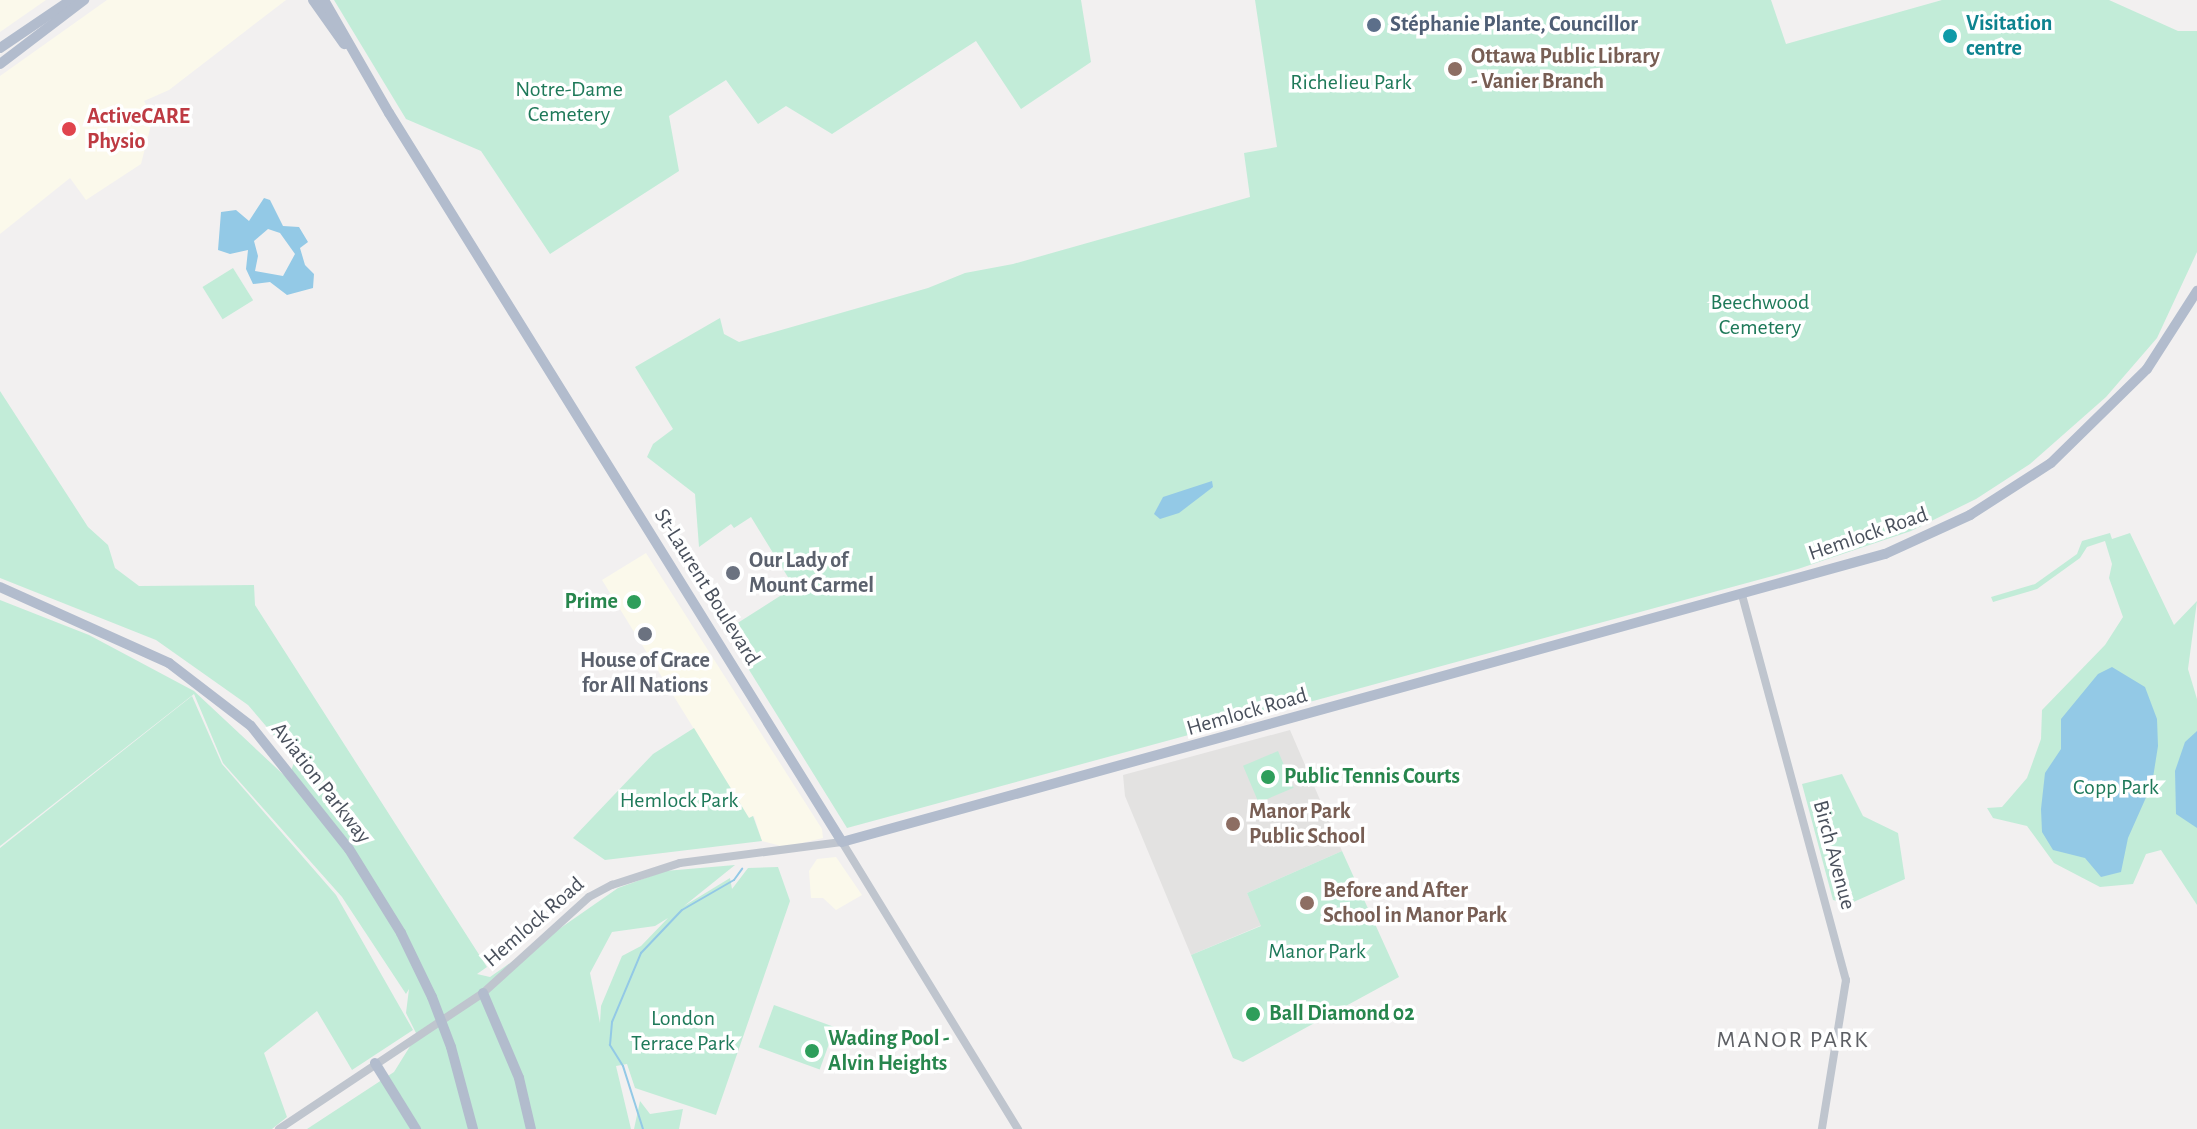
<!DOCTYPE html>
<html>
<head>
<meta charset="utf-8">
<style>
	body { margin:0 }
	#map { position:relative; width:2197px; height:1129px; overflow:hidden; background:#f2f0f0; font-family:"Alegreya Sans",sans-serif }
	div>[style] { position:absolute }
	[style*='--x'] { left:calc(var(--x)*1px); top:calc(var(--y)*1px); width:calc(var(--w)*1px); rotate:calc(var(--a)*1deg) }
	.commercial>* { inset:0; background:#fbf9eb }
	.education>* { inset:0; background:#e3e2e1 }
	.green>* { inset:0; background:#c2ecd8; transform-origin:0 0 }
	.water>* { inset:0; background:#93c9e6 }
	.stream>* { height:2px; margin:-1px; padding:0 1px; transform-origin:1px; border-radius:1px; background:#93c9e6 }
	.minor>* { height:8px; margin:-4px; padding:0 4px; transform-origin:4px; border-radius:4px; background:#bfc5ce }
	.major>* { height:10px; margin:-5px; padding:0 5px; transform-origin:5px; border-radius:5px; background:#b2bccd }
	.major-bridge>* { height:10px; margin:-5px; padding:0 5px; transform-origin:5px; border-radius:5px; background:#b2bccd }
	.dots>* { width:22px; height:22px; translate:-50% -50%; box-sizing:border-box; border:4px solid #fff; border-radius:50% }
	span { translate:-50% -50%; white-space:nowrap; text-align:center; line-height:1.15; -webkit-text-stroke:7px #fff; paint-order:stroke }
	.culture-label { font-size:22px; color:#0d838f; font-weight:700 }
	.left { translate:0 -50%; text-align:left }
	.service-label { font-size:22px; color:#4e5e75; font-weight:700 }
	.education-label { font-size:22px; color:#785e54; font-weight:700 }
	.park-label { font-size:22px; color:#1e7959 }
	.health-label { font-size:22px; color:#be3a42; font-weight:700 }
	.street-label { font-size:22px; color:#49505c }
	.worship-label { font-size:22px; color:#5b616d; font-weight:700 }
	.leisure-label { font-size:22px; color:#27864d; font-weight:700 }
	.right { translate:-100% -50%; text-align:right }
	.neighbourhood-label { font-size:24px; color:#5d5f64; letter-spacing:2px }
</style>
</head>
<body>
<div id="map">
	<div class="commercial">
		<i style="clip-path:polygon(0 0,46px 0,0 32px)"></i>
		<i style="clip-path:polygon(107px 0,286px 0,169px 90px,144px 101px,153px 117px,141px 164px,86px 200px,70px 178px,0 234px,0 76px)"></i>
		<i style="clip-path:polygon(646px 553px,822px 829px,823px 838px,785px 847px,762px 841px,754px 816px,749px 818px,602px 580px)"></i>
		<i style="clip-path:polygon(836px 857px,862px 895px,836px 910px,823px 898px,811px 898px,809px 871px,817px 859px)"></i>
	</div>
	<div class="education">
		<i style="clip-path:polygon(1290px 730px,1342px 851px,1247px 893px,1262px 925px,1191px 955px,1125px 796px,1123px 775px)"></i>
	</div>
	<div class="green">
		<i style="clip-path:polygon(334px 0,1081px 0,1091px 62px,1021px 109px,976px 41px,832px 134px,786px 106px,758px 124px,726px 80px,669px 116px,679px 171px,550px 254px,481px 151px,406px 119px)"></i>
		<i style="clip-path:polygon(1255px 0,1771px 0,1786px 44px,1942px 0,2109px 0,2178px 31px,2197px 31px,2197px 252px,2157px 338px,2106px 397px,2030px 464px,1976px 499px,1911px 531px,1798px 569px,847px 828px,725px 631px,794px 587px,751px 517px,734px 528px,731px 524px,699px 547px,695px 494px,647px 457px,653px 444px,673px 429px,635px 367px,720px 318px,724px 334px,739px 342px,928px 288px,965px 273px,1013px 264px,1250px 197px,1244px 153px,1277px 147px)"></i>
		<i style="left:233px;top:268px;width:38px;height:36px;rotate:58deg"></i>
		<i style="clip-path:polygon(evenodd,0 391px,88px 527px,108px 545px,115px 568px,139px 586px,254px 585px,255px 605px,487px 967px,477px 974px,490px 977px,618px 888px,665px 871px,735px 865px,684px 906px,730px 878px,732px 889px,748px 868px,778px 867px,790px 901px,716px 1115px,635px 1088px,627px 1064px,616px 1066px,631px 1129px,307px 1129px,394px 1072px,417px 1035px,406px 1013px,409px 989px,406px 994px,342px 897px,223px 763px,194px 694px,0 846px,0 600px,89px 635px,194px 691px,288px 779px,295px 760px,248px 705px,156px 640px,0 578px,0 391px,668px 918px,641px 946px,622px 956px,601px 1006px,600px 1023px,590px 973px,612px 932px,655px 926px,668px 918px)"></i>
		<i style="clip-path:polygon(2110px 533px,2112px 539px,2130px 533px,2174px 625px,2197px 601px,2188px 669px,2197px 699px,2197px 905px,2161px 850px,2146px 854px,2133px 884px,2100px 887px,2054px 863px,2027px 826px,1993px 818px,1987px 808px,2002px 807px,2027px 778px,2041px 739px,2042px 710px,2105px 645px,2123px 617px,2109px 578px,2112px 564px,2105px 541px,2087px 547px,2080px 558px,2037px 589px,1993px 602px,1991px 597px,2035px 584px,2077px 554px,2082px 541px)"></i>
		<i style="clip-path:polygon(192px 696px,222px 764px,336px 895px,413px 1030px,352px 1070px,317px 1011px,264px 1053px,287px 1117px,272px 1129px,0 1129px,0 848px)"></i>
		<i style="clip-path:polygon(694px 728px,749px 818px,753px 816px,762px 841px,605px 860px,573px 838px,653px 754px)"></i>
		<i style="left:1278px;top:751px;width:40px;height:38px;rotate:67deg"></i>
		<i style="clip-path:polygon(1842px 774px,1863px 816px,1898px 833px,1905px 879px,1849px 904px,1833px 900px,1802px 784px)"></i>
		<i style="clip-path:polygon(1342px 851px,1399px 977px,1243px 1062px,1233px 1058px,1191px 955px,1261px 926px,1247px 893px)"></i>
		<i style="left:774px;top:1005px;width:65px;height:45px;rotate:20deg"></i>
		<i style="clip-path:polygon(640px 1101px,650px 1114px,683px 1109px,679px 1129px,634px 1129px)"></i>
	</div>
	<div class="water">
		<i style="clip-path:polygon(evenodd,264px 198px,270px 200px,283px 226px,299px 227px,308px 242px,300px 248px,305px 265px,314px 274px,313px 288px,287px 295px,270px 282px,253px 284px,246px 269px,248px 250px,230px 254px,218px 250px,221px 212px,236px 210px,249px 221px,264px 198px,268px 229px,280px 233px,295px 254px,283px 276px,255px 271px,258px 256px,254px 241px,268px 229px)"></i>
		<i style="clip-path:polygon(1212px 481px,1213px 487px,1179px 513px,1160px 519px,1154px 514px,1163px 497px)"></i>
		<i style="clip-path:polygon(2112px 667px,2145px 687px,2157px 719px,2158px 746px,2152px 784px,2128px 838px,2121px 872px,2101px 877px,2085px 858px,2053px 850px,2042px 832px,2041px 809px,2045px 773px,2061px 749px,2061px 719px,2098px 674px)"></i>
		<i style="clip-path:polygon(2197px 731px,2197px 828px,2176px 814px,2175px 771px,2185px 742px)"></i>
	</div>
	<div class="stream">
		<i style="--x:643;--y:1129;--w:66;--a:-107.6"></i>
		<i style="--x:623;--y:1066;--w:25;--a:-122"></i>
		<i style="--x:610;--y:1045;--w:23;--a:-85"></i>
		<i style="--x:612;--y:1022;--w:75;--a:-67.2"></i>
		<i style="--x:641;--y:953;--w:59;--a:-46.4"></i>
		<i style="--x:682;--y:910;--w:60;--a:-30"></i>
		<i style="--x:734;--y:880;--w:14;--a:-54"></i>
	</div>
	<div class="minor">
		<i style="--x:1742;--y:595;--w:399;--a:74.9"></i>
		<i style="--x:1846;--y:980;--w:151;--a:99.2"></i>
		<i style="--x:279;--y:1129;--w:245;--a:-33.7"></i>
		<i style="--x:483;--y:993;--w:143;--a:-42.2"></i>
		<i style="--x:589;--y:897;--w:26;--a:-28"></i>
		<i style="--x:612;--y:885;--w:71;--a:-17.9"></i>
		<i style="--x:680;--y:863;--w:163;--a:-7.4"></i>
		<i style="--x:842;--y:842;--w:337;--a:58.5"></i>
	</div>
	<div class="major">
		<i style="--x:313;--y:0;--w:54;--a:54.8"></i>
		<i style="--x:324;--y:0;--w:130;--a:60.1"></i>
		<i style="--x:389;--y:113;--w:858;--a:58.14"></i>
		<i style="--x:842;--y:842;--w:1082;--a:-15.44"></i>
		<i style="--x:1885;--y:554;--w:94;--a:-24.6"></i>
		<i style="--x:1970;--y:515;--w:96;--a:-32.7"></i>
		<i style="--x:2051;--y:463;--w:134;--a:-44.4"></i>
		<i style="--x:2147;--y:369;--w:93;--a:-57.3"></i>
		<i style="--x:0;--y:48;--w:86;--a:-34.1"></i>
		<i style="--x:0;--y:64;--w:106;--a:-37.3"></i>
		<i style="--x:0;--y:587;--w:185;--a:24.2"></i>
		<i style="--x:169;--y:663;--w:103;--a:37.5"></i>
		<i style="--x:251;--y:726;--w:157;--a:51.5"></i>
		<i style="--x:349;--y:849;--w:99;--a:58.2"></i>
		<i style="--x:401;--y:933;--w:71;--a:64.2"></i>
		<i style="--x:483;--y:993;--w:92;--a:67"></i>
		<i style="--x:519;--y:1078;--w:52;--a:76.8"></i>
		<i style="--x:451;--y:1047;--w:85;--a:75"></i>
		<i style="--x:375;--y:1063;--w:78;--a:58.2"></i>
	</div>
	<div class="major-bridge">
		<i style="--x:432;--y:997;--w:53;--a:69.2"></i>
	</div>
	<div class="dots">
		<i style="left:1374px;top:25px;background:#5c6f8a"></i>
		<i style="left:1950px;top:36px;background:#0f9aa8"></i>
		<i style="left:1455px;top:69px;background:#8d6e63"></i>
		<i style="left:69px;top:129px;background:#e0444e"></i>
		<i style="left:733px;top:573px;background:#6b7280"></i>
		<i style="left:634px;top:602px;background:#2e9e5b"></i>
		<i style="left:645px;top:634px;background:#6b7280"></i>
		<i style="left:1268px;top:777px;background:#2e9e5b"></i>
		<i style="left:1233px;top:824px;background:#8d6e63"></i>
		<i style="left:1307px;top:903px;background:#8d6e63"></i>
		<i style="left:1253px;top:1014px;background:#2e9e5b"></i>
		<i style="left:812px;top:1051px;background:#2e9e5b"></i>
	</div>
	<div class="culture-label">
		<span class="left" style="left:1966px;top:36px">Visitation<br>centre</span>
	</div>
	<div class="service-label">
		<span class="left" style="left:1390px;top:25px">Stéphanie Plante, Councillor</span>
	</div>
	<div class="education-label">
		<span class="left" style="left:1471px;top:69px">Ottawa Public Library<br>- Vanier Branch</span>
		<span class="left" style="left:1249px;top:824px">Manor Park<br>Public School</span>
		<span class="left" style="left:1323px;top:903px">Before and After<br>School in Manor Park</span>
	</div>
	<div class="park-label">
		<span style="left:1351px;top:83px">Richelieu Park</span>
		<span style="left:569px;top:102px">Notre-Dame<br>Cemetery</span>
		<span style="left:1760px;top:315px">Beechwood<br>Cemetery</span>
		<span style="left:2116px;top:788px">Copp Park</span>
		<span style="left:679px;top:801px">Hemlock Park</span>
		<span style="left:1317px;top:952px">Manor Park</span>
		<span style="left:683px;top:1031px">London<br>Terrace Park</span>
	</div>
	<div class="health-label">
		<span class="left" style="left:87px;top:129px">ActiveCARE<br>Physio</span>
	</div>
	<div class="street-label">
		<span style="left:1868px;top:534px;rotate:-19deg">Hemlock Road</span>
		<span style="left:707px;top:587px;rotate:58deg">St-Laurent Boulevard</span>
		<span style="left:1247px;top:712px;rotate:-16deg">Hemlock Road</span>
		<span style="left:321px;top:783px;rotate:52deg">Aviation Parkway</span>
		<span style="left:1834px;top:855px;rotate:75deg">Birch Avenue</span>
		<span style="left:534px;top:922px;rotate:-41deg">Hemlock Road</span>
	</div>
	<div class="worship-label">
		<span class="left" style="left:749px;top:573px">Our Lady of<br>Mount Carmel</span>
		<span style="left:645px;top:673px">House of Grace<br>for All Nations</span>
	</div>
	<div class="leisure-label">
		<span class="right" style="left:618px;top:602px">Prime</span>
		<span class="left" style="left:1284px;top:777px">Public Tennis Courts</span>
		<span class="left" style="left:1269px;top:1014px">Ball Diamond 02</span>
		<span class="left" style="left:828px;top:1051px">Wading Pool -<br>Alvin Heights</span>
	</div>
	<div class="neighbourhood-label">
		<span style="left:1793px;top:1041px">MANOR PARK</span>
	</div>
</div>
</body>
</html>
